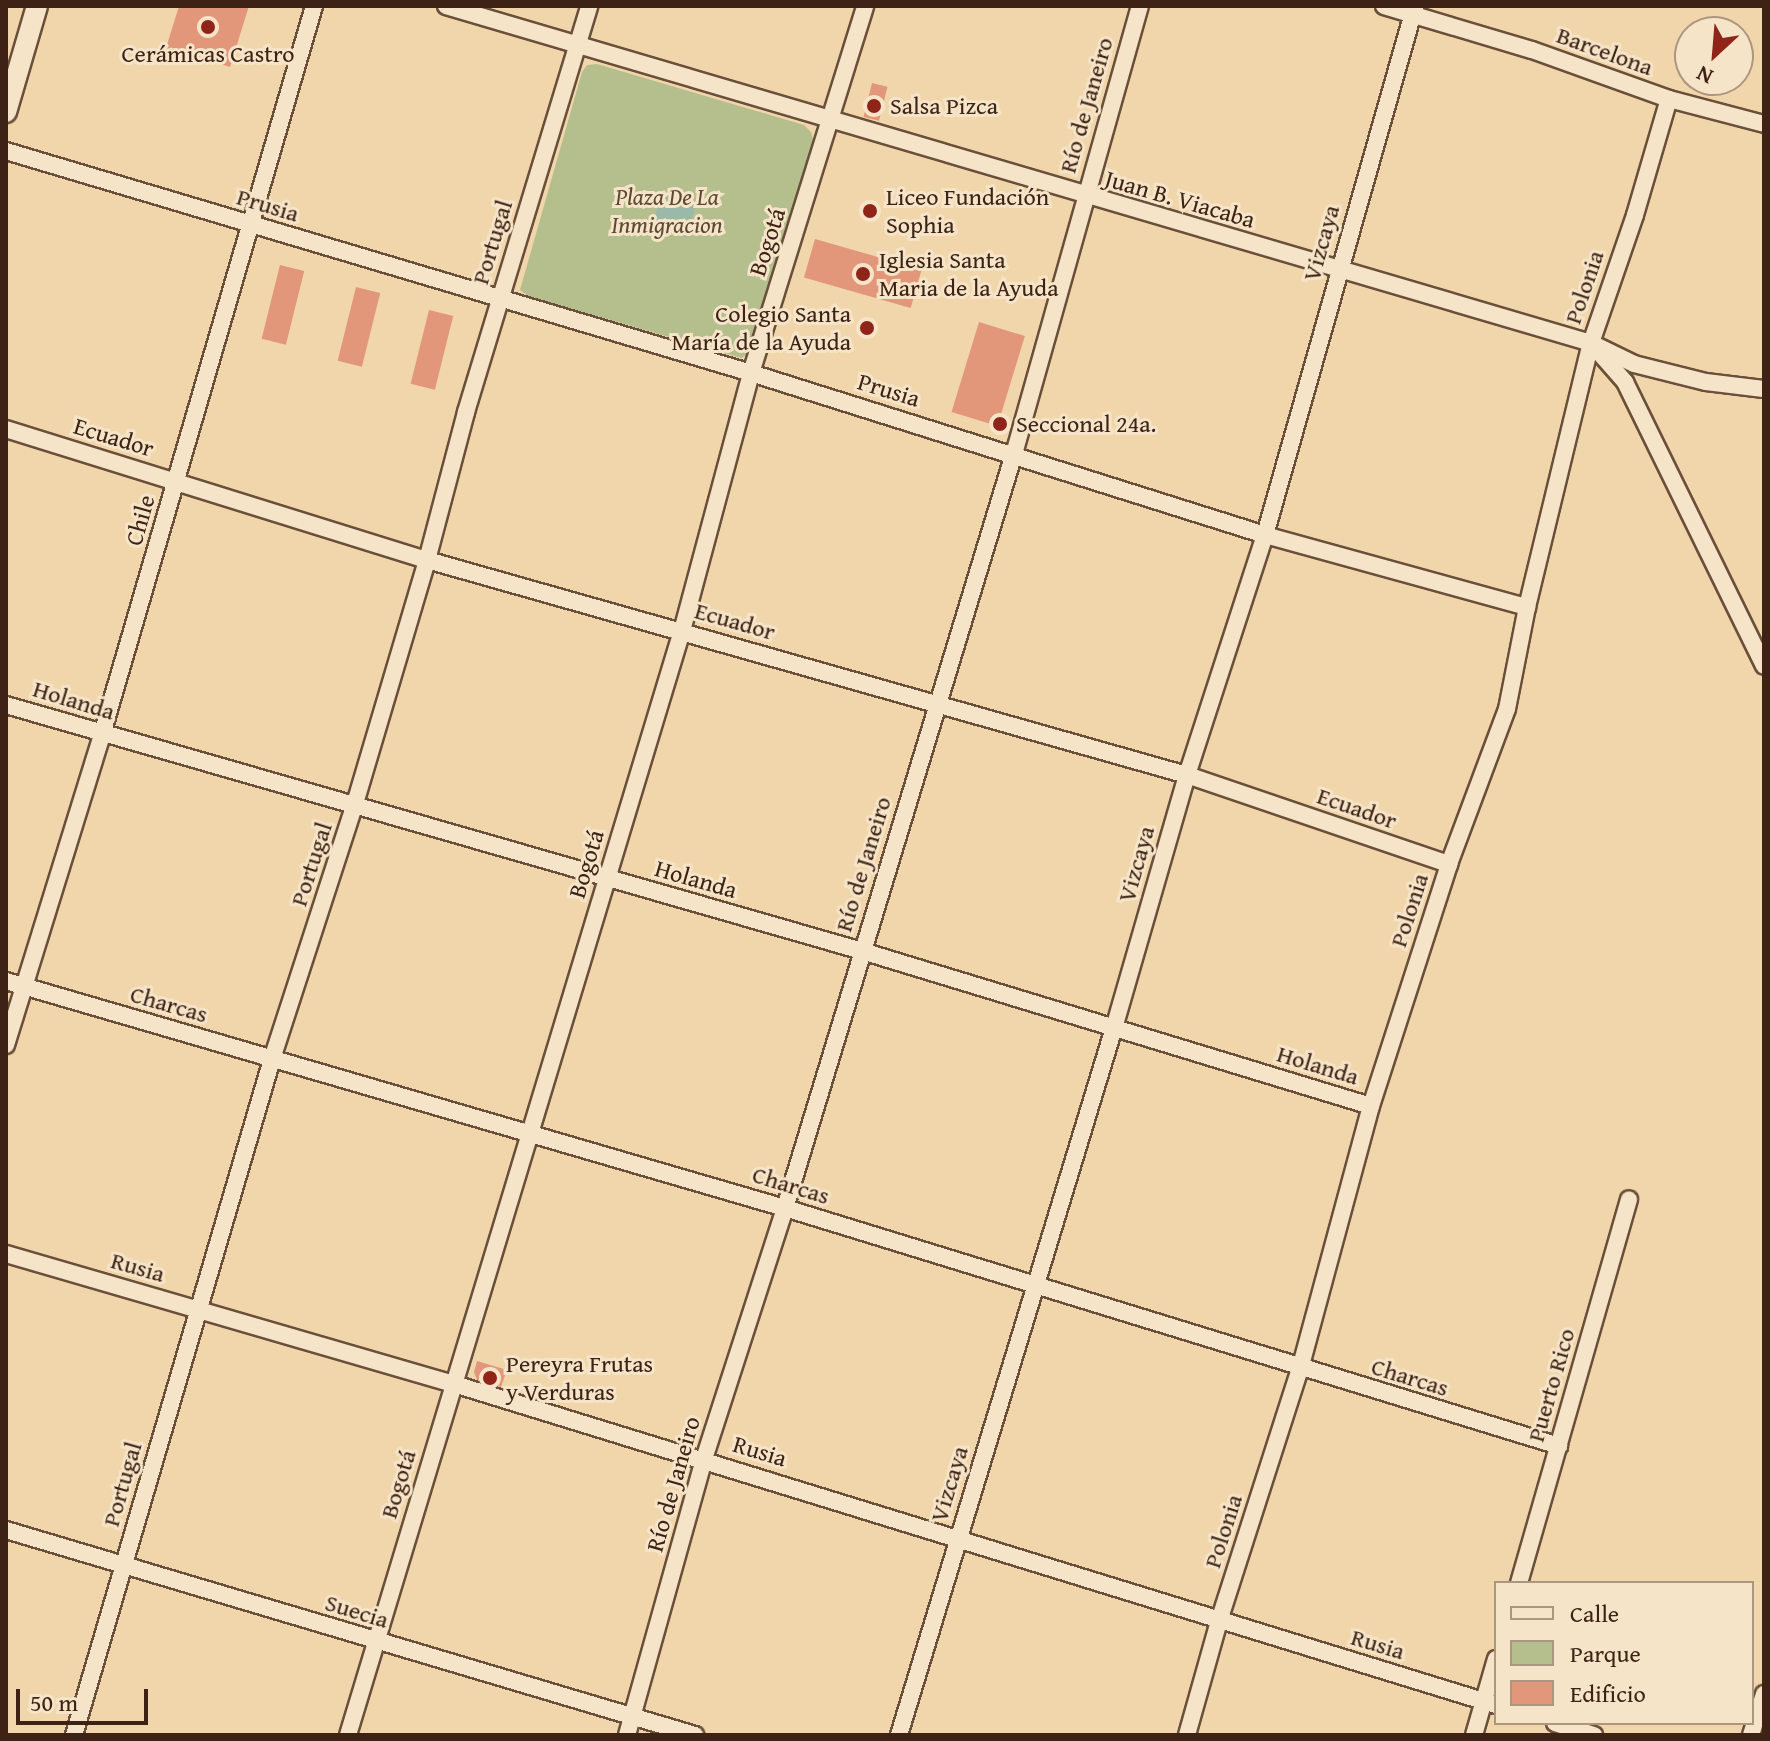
<!DOCTYPE html>
<html>
<head>
<meta charset="utf-8">
<style>
	body { margin:0 }
	#map { position:relative; width:1770px; height:1741px; overflow:hidden; background:#f1d6ab; font-family:"Gentium Book Plus",serif }
	div>[style] { position:absolute }
	[style*='--x'] { left:calc(var(--x)*1px); top:calc(var(--y)*1px); width:calc(var(--w)*1px); rotate:calc(var(--a)*1deg) }
	.green>* { inset:0; background:#b4bf8d }
	.water>* { inset:0; background:#9bb9a9; transform-origin:0 0 }
	.building>* { inset:0; background:#e2977a; transform-origin:0 0 }
	.roads { filter:drop-shadow(2px 0 #6a4f3a) drop-shadow(-2px 0 #6a4f3a) drop-shadow(0 2px #6a4f3a) drop-shadow(0 -2px #6a4f3a) }
	.minor>* { height:16px; margin:-8px; padding:0 8px; transform-origin:8px; border-radius:8px; background:#f6e4c8 }
	.tertiary>* { height:20px; margin:-10px; padding:0 10px; transform-origin:10px; border-radius:10px; background:#f6e4c8 }
	.dots>* { width:22px; height:22px; translate:-50% -50%; box-sizing:border-box; border:4px solid #f6e4c8; border-radius:50% }
	span { translate:-50% -50%; white-space:nowrap; text-align:center; line-height:1.15; -webkit-text-stroke:6px #f6e4c8; paint-order:stroke }
	.street-label { font-size:24px; color:#3d2215 }
	.poi-label { font-size:24px; color:#3d2215 }
	.left { translate:0 -50%; text-align:left }
	.right { translate:-100% -50%; text-align:right }
	.park-label { font-size:24px; color:#5b4933; font-style:italic }
	.frame { position:absolute; inset:0; border:8px solid #3d2215; pointer-events:none }
	.legend { position:absolute; left:1494px; top:1581px; width:260px; height:144px; box-sizing:border-box; background:#f6e4c8; border:2px solid #ac9680; margin:0; padding:10px 14px; list-style:none; font-size:24px; color:#3d2215 }
	.legend li { display:flex; align-items:center; gap:16px; height:40px }
	.legend b { width:40px; border:2px solid #ac9680 }
	.north { position:absolute; left:1674px; top:16px; width:80px; height:80px; box-sizing:border-box; background:#f6e4c8; border:2px solid #ac9680; border-radius:50%; rotate:206deg; font-size:22px; font-weight:700; line-height:32px; text-align:center; color:#3d2215 }
	.north::after { content:''; display:block; margin:auto; width:28px; height:36px; background:#8f2418; clip-path:polygon(50% 0,100% 100%,50% 72%,0 100%) }
	.scale { position:absolute; left:16px; top:1689px; width:132px; height:36px; box-sizing:border-box; border:4px solid #3d2215; border-top:0; padding-left:10px; font-size:24px; line-height:28px; white-space:nowrap; color:#3d2215; -webkit-text-stroke:6px #f6e4c8; paint-order:stroke }
</style>
</head>
<body>
<div id="map">
	<div class="green">
		<i style="clip-path:polygon(597px 64px,804px 125px,811px 132px,814px 143px,810px 162px,748px 354px,741px 358px,528px 296px,520px 290px,582px 72px,587px 65px)"></i>
	</div>
	<div class="water">
		<i style="left:662px;top:192px;width:36px;height:37px;rotate:16deg"></i>
	</div>
	<div class="building">
		<i style="clip-path:polygon(179px 6px,249px 6px,230px 67px,166px 48px)"></i>
		<i style="left:872px;top:83px;width:16px;height:35px;rotate:14deg"></i>
		<i style="left:815px;top:239px;width:111px;height:40px;rotate:16deg"></i>
		<i style="left:280px;top:265px;width:25px;height:76px;rotate:14deg"></i>
		<i style="left:356px;top:287px;width:25px;height:76px;rotate:14deg"></i>
		<i style="left:429px;top:310px;width:25px;height:76px;rotate:14deg"></i>
		<i style="left:979px;top:322px;width:48px;height:94px;rotate:17deg"></i>
		<i style="clip-path:polygon(477px 1361px,507px 1370px,501px 1387px,477px 1380px,474px 1372px)"></i>
	</div>
	<div class="roads">
		<div class="minor">
			<i style="--x:446;--y:6;--w:1194;--a:16.4"></i>
			<i style="--x:1591;--y:343;--w:48;--a:26"></i>
			<i style="--x:1634;--y:364;--w:74;--a:14"></i>
			<i style="--x:1706;--y:382;--w:58;--a:6.9"></i>
			<i style="--x:1384;--y:6;--w:154;--a:16.6"></i>
			<i style="--x:1532;--y:50;--w:145;--a:19.7"></i>
			<i style="--x:1669;--y:99;--w:98;--a:14.7"></i>
			<i style="--x:6;--y:151;--w:777;--a:16.59"></i>
			<i style="--x:751;--y:373;--w:539;--a:17.49"></i>
			<i style="--x:1265;--y:535;--w:272;--a:15.4"></i>
			<i style="--x:1597;--y:350;--w:43;--a:48.8"></i>
			<i style="--x:1625;--y:382;--w:316;--a:63.9"></i>
			<i style="--x:6;--y:429;--w:441;--a:17.3"></i>
			<i style="--x:427;--y:560;--w:790;--a:15.8"></i>
			<i style="--x:1187;--y:775;--w:277;--a:18.8"></i>
			<i style="--x:6;--y:705;--w:891;--a:16.03"></i>
			<i style="--x:862;--y:951;--w:532;--a:16.94"></i>
			<i style="--x:6;--y:981;--w:811;--a:16.25"></i>
			<i style="--x:785;--y:1208;--w:810;--a:17.09"></i>
			<i style="--x:6;--y:1045;--w:325;--a:-72.8"></i>
			<i style="--x:102;--y:734;--w:758;--a:-73.76"></i>
			<i style="--x:6;--y:1254;--w:466;--a:16.2"></i>
			<i style="--x:454;--y:1384;--w:1090;--a:17.12"></i>
			<i style="--x:6;--y:1530;--w:719;--a:16.57"></i>
			<i style="--x:1519;--y:1583;--w:399;--a:-74"></i>
			<i style="--x:1555;--y:1723;--w:41;--a:17.1"></i>
			<i style="--x:74;--y:1735;--w:704;--a:-73.67"></i>
			<i style="--x:272;--y:1059;--w:265;--a:-72"></i>
			<i style="--x:354;--y:807;--w:258;--a:-73.5"></i>
			<i style="--x:427;--y:560;--w:153;--a:-75.2"></i>
			<i style="--x:466;--y:412;--w:424;--a:-73.1"></i>
			<i style="--x:348;--y:1735;--w:1153;--a:-73.17"></i>
			<i style="--x:682;--y:631;--w:267;--a:-75"></i>
			<i style="--x:751;--y:373;--w:384;--a:-72.7"></i>
			<i style="--x:627;--y:1735;--w:287;--a:-74.4"></i>
			<i style="--x:704;--y:1459;--w:264;--a:-72.1"></i>
			<i style="--x:785;--y:1208;--w:788;--a:-73.11"></i>
			<i style="--x:1014;--y:454;--w:465;--a:-74.3"></i>
			<i style="--x:899;--y:1735;--w:739;--a:-73.09"></i>
			<i style="--x:1114;--y:1028;--w:263;--a:-73.9"></i>
			<i style="--x:1187;--y:775;--w:252;--a:-72"></i>
			<i style="--x:1265;--y:535;--w:550;--a:-74.17"></i>
			<i style="--x:1187;--y:1735;--w:118;--a:-74.3"></i>
			<i style="--x:1219;--y:1621;--w:265;--a:-72.2"></i>
			<i style="--x:1300;--y:1369;--w:272;--a:-74.9"></i>
			<i style="--x:1371;--y:1106;--w:254;--a:-72.1"></i>
			<i style="--x:1449;--y:864;--w:165;--a:-69.5"></i>
			<i style="--x:1507;--y:709;--w:104;--a:-78.9"></i>
			<i style="--x:1527;--y:607;--w:272;--a:-76.4"></i>
			<i style="--x:1591;--y:343;--w:135;--a:-71"></i>
			<i style="--x:1635;--y:215;--w:121;--a:-73.7"></i>
			<i style="--x:1474;--y:1735;--w:79;--a:-73.9"></i>
			<i style="--x:1751;--y:1735;--w:43;--a:-72.4"></i>
		</div>
		<div class="tertiary">
			<i style="--x:6;--y:112;--w:110;--a:-73.7"></i>
		</div>
	</div>
	<div class="dots">
		<i style="left:208px;top:27px;background:#8f2418"></i>
		<i style="left:874px;top:106px;background:#8f2418"></i>
		<i style="left:870px;top:211px;background:#8f2418"></i>
		<i style="left:863px;top:274px;background:#8f2418"></i>
		<i style="left:867px;top:328px;background:#8f2418"></i>
		<i style="left:1000px;top:424px;background:#8f2418"></i>
		<i style="left:490px;top:1378px;background:#8f2418"></i>
	</div>
	<div class="street-label">
		<span style="left:1605px;top:51px;rotate:20deg">Barcelona</span>
		<span style="left:1086px;top:105px;rotate:-74deg">Río de Janeiro</span>
		<span style="left:1180px;top:199px;rotate:16deg">Juan B. Viacaba</span>
		<span style="left:268px;top:205px;rotate:17deg">Prusia</span>
		<span style="left:492px;top:242px;rotate:-73deg">Portugal</span>
		<span style="left:767px;top:242px;rotate:-72deg">Bogotá</span>
		<span style="left:1321px;top:243px;rotate:-74deg">Vizcaya</span>
		<span style="left:1584px;top:287px;rotate:-71deg">Polonia</span>
		<span style="left:889px;top:390px;rotate:17deg">Prusia</span>
		<span style="left:114px;top:437px;rotate:17deg">Ecuador</span>
		<span style="left:140px;top:520px;rotate:-74deg">Chile</span>
		<span style="left:735px;top:621px;rotate:16deg">Ecuador</span>
		<span style="left:74px;top:700px;rotate:17deg">Holanda</span>
		<span style="left:1357px;top:808px;rotate:19deg">Ecuador</span>
		<span style="left:311px;top:864px;rotate:-72deg">Portugal</span>
		<span style="left:586px;top:864px;rotate:-73deg">Bogotá</span>
		<span style="left:863px;top:864px;rotate:-73deg">Río de Janeiro</span>
		<span style="left:1136px;top:864px;rotate:-74deg">Vizcaya</span>
		<span style="left:696px;top:879px;rotate:16deg">Holanda</span>
		<span style="left:1409px;top:910px;rotate:-72deg">Polonia</span>
		<span style="left:169px;top:1004px;rotate:16deg">Charcas</span>
		<span style="left:1318px;top:1065px;rotate:17deg">Holanda</span>
		<span style="left:791px;top:1185px;rotate:17deg">Charcas</span>
		<span style="left:138px;top:1267px;rotate:16deg">Rusia</span>
		<span style="left:1410px;top:1377px;rotate:17deg">Charcas</span>
		<span style="left:1551px;top:1385px;rotate:-74deg">Puerto Rico</span>
		<span style="left:760px;top:1451px;rotate:17deg">Rusia</span>
		<span style="left:122px;top:1484px;rotate:-74deg">Portugal</span>
		<span style="left:398px;top:1484px;rotate:-73deg">Bogotá</span>
		<span style="left:673px;top:1484px;rotate:-74deg">Río de Janeiro</span>
		<span style="left:949px;top:1484px;rotate:-73deg">Vizcaya</span>
		<span style="left:1223px;top:1531px;rotate:-72deg">Polonia</span>
		<span style="left:357px;top:1611px;rotate:17deg">Suecia</span>
		<span style="left:1378px;top:1644px;rotate:17deg">Rusia</span>
	</div>
	<div class="poi-label">
		<span style="left:208px;top:54px">Cerámicas Castro</span>
		<span class="left" style="left:890px;top:106px">Salsa Pizca</span>
		<span class="left" style="left:886px;top:211px">Liceo Fundación<br>Sophia</span>
		<span class="left" style="left:879px;top:274px">Iglesia Santa<br>Maria de la Ayuda</span>
		<span class="right" style="left:851px;top:328px">Colegio Santa<br>María de la Ayuda</span>
		<span class="left" style="left:1016px;top:424px">Seccional 24a.</span>
		<span class="left" style="left:506px;top:1378px">Pereyra Frutas<br>y Verduras</span>
	</div>
	<div class="park-label">
		<span style="left:667px;top:211px">Plaza De La<br>Inmigracion</span>
	</div>
	<div class="frame"></div>
	<ul class="legend">
	<li><b style="height:10px;background:#f6e4c8"></b>Calle</li>
	<li><b style="height:22px;background:#b4bf8d"></b>Parque</li>
	<li><b style="height:22px;background:#e2977a"></b>Edificio</li>
	</ul>
	<div class="north">N</div>
	<div class="scale">50 m</div>
</div>
</body>
</html>
